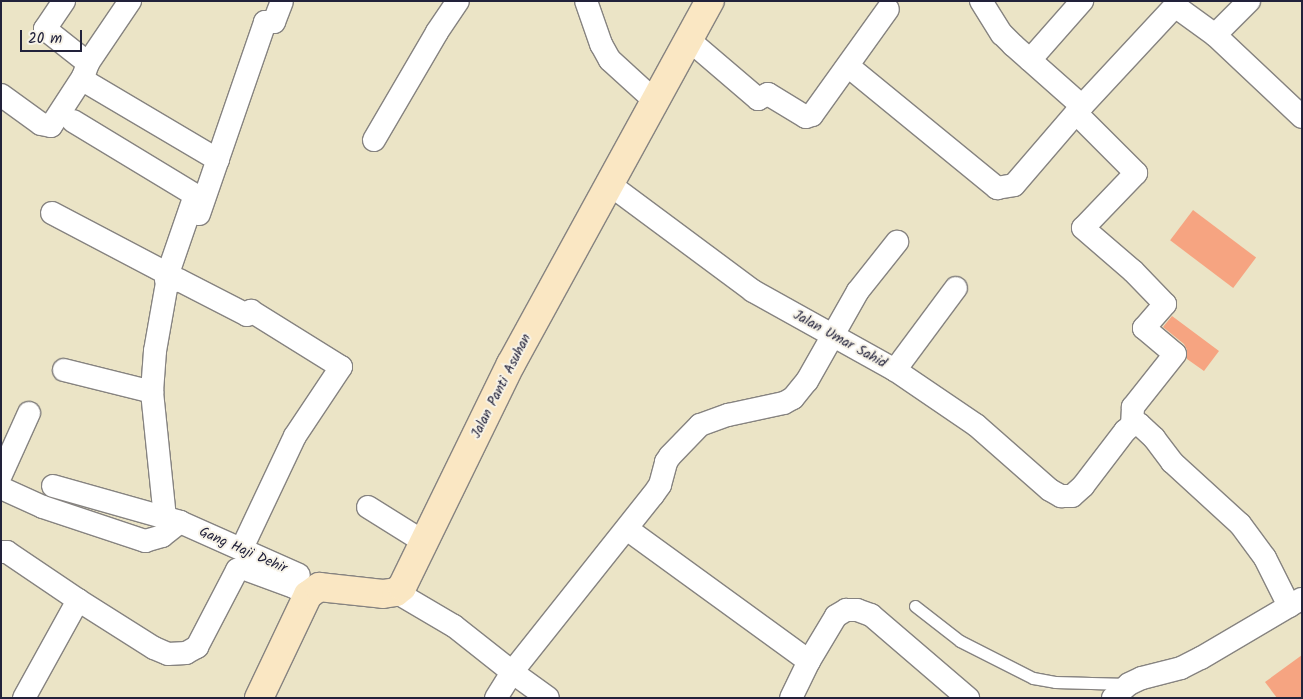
<!DOCTYPE html>
<html>
<head>
<meta charset="utf-8">
<style>
	body { margin:0 }
	#map { position:relative; width:1303px; height:699px; overflow:hidden; background:#ebe4c6; font-family:Kalam,sans-serif }
	div>[style] { position:absolute }
	[style*='--x'] { left:calc(var(--x)*1px); top:calc(var(--y)*1px); width:calc(var(--w)*1px); rotate:calc(var(--a)*1deg) }
	.building>* { inset:0; background:#f6a481; transform-origin:0 0 }
	.roads { filter:drop-shadow(1px 0 #868380) drop-shadow(-1px 0 #868380) drop-shadow(0 1px #868380) drop-shadow(0 -1px #868380) }
	.lane>* { height:11px; margin:-5.5px; padding:0 5.5px; transform-origin:5.5px; border-radius:5.5px; background:#fff }
	.street>* { height:22px; margin:-11px; padding:0 11px; transform-origin:11px; border-radius:11px; background:#fff }
	.secondary>* { height:28px; margin:-14px; padding:0 14px; transform-origin:14px; border-radius:14px; background:#fae7c3 }
	span { translate:-50% -50%; white-space:nowrap; text-align:center; line-height:1.15; -webkit-text-stroke:4px #f7f3e8; paint-order:stroke }
	.street-label { font-size:14px; color:#22223b }
	.frame { position:absolute; inset:0; border:2px solid #22223b; pointer-events:none }
	.scale { position:absolute; left:20px; top:30px; width:62px; height:22px; box-sizing:border-box; border:2px solid #22223b; border-top:0; padding-left:6px; font-size:15px; line-height:18px; white-space:nowrap; color:#22223b; -webkit-text-stroke:4px #f7f3e8; paint-order:stroke }
</style>
</head>
<body>
<div id="map">
	<div class="building">
		<i style="left:1193px;top:210px;width:79px;height:38px;rotate:37deg"></i>
		<i style="clip-path:polygon(1172px 316px,1219px 351px,1204px 371px,1187px 359px,1187px 350px,1184px 344px,1163px 327px)"></i>
		<i style="clip-path:polygon(1302px 655px,1302px 698px,1277px 698px,1265px 682px)"></i>
	</div>
	<div class="roads">
		<div class="lane">
			<i style="--x:915;--y:606;--w:57;--a:37.9"></i>
			<i style="--x:960;--y:641;--w:82;--a:26.9"></i>
			<i style="--x:1033;--y:678;--w:22;--a:10"></i>
			<i style="--x:1055;--y:682;--w:72;--a:1.6"></i>
		</div>
		<div class="street">
			<i style="--x:64;--y:1;--w:34;--a:124"></i>
			<i style="--x:45;--y:29;--w:55;--a:38.3"></i>
			<i style="--x:586;--y:1;--w:46;--a:70.8"></i>
			<i style="--x:601;--y:44;--w:18;--a:61"></i>
			<i style="--x:610;--y:60;--w:61;--a:42.3"></i>
			<i style="--x:981;--y:1;--w:39;--a:58"></i>
			<i style="--x:1002;--y:34;--w:16;--a:45"></i>
			<i style="--x:1013;--y:45;--w:92;--a:41.5"></i>
			<i style="--x:1215;--y:35;--w:48;--a:-45"></i>
			<i style="--x:689;--y:40;--w:91;--a:40.5"></i>
			<i style="--x:758;--y:99;--w:11;--a:-27"></i>
			<i style="--x:768;--y:94;--w:44;--a:31.2"></i>
			<i style="--x:806;--y:117;--w:6;--a:-18"></i>
			<i style="--x:812;--y:115;--w:130;--a:-54.4"></i>
			<i style="--x:1030;--y:60;--w:79;--a:-48.6"></i>
			<i style="--x:848;--y:66;--w:193;--a:39.3"></i>
			<i style="--x:997;--y:188;--w:17;--a:-10"></i>
			<i style="--x:1014;--y:185;--w:104;--a:-49.3"></i>
			<i style="--x:1082;--y:106;--w:137;--a:-47.1"></i>
			<i style="--x:1175;--y:6;--w:49;--a:35.9"></i>
			<i style="--x:1215;--y:35;--w:120;--a:43.3"></i>
			<i style="--x:83;--y:77;--w:8;--a:50"></i>
			<i style="--x:88;--y:83;--w:151;--a:30.6"></i>
			<i style="--x:1;--y:95;--w:49;--a:35.9"></i>
			<i style="--x:41;--y:124;--w:10;--a:11"></i>
			<i style="--x:51;--y:126;--w:59;--a:-56.9"></i>
			<i style="--x:83;--y:77;--w:15;--a:-70"></i>
			<i style="--x:88;--y:63;--w:75;--a:-55.9"></i>
			<i style="--x:1076;--y:113;--w:85;--a:45"></i>
			<i style="--x:1136;--y:173;--w:76;--a:133.9"></i>
			<i style="--x:1083;--y:228;--w:66;--a:40.7"></i>
			<i style="--x:1133;--y:271;--w:46;--a:45.9"></i>
			<i style="--x:1165;--y:304;--w:32;--a:131"></i>
			<i style="--x:1144;--y:328;--w:40;--a:40"></i>
			<i style="--x:1175;--y:354;--w:68;--a:128.4"></i>
			<i style="--x:1133;--y:407;--w:18;--a:93"></i>
			<i style="--x:73;--y:121;--w:143;--a:31.2"></i>
			<i style="--x:195;--y:195;--w:89;--a:109"></i>
			<i style="--x:166;--y:279;--w:4;--a:76"></i>
			<i style="--x:167;--y:283;--w:69;--a:100"></i>
			<i style="--x:155;--y:351;--w:41;--a:94.2"></i>
			<i style="--x:152;--y:392;--w:126;--a:84.1"></i>
			<i style="--x:374;--y:140;--w:125;--a:-59.7"></i>
			<i style="--x:437;--y:32;--w:37;--a:-56"></i>
			<i style="--x:609;--y:184;--w:179;--a:36.6"></i>
			<i style="--x:753;--y:291;--w:162;--a:29.1"></i>
			<i style="--x:895;--y:370;--w:98;--a:34.2"></i>
			<i style="--x:976;--y:425;--w:98;--a:41.3"></i>
			<i style="--x:1050;--y:490;--w:13;--a:29"></i>
			<i style="--x:1061;--y:496;--w:11;--a:0"></i>
			<i style="--x:1072;--y:496;--w:15;--a:-42"></i>
			<i style="--x:1083;--y:486;--w:69;--a:-52.6"></i>
			<i style="--x:1125;--y:431;--w:9;--a:-41"></i>
			<i style="--x:1132;--y:425;--w:7;--a:-8"></i>
			<i style="--x:1139;--y:424;--w:21;--a:43"></i>
			<i style="--x:1154;--y:438;--w:30;--a:53"></i>
			<i style="--x:1172;--y:462;--w:92;--a:42.4"></i>
			<i style="--x:1240;--y:524;--w:42;--a:53.7"></i>
			<i style="--x:1265;--y:558;--w:54;--a:63.4"></i>
			<i style="--x:52;--y:213;--w:131;--a:27.7"></i>
			<i style="--x:199;--y:214;--w:203;--a:-71"></i>
			<i style="--x:265;--y:22;--w:9;--a:0"></i>
			<i style="--x:274;--y:22;--w:22;--a:-69"></i>
			<i style="--x:167;--y:283;--w:12;--a:-14"></i>
			<i style="--x:179;--y:280;--w:76;--a:27.2"></i>
			<i style="--x:247;--y:315;--w:6;--a:-45"></i>
			<i style="--x:251;--y:311;--w:106;--a:31.9"></i>
			<i style="--x:341;--y:367;--w:83;--a:123.7"></i>
			<i style="--x:295;--y:436;--w:124;--a:115.3"></i>
			<i style="--x:64;--y:370;--w:91;--a:14"></i>
			<i style="--x:895;--y:370;--w:102;--a:-53.4"></i>
			<i style="--x:1;--y:475;--w:68;--a:-65.7"></i>
			<i style="--x:53;--y:486;--w:132;--a:15.8"></i>
			<i style="--x:180;--y:522;--w:130;--a:24"></i>
			<i style="--x:1;--y:488;--w:46;--a:24.3"></i>
			<i style="--x:43;--y:507;--w:108;--a:18.4"></i>
			<i style="--x:145;--y:541;--w:18;--a:-16"></i>
			<i style="--x:162;--y:536;--w:23;--a:-38"></i>
			<i style="--x:368;--y:507;--w:66;--a:32"></i>
			<i style="--x:627;--y:529;--w:225;--a:36"></i>
			<i style="--x:1;--y:552;--w:6;--a:0"></i>
			<i style="--x:7;--y:552;--w:86;--a:34.1"></i>
			<i style="--x:78;--y:600;--w:90;--a:32.3"></i>
			<i style="--x:154;--y:648;--w:15;--a:23"></i>
			<i style="--x:168;--y:654;--w:18;--a:-3"></i>
			<i style="--x:186;--y:653;--w:13;--a:-29"></i>
			<i style="--x:197;--y:647;--w:87;--a:-62.5"></i>
			<i style="--x:237;--y:570;--w:5;--a:-22"></i>
			<i style="--x:242;--y:568;--w:55;--a:20.1"></i>
			<i style="--x:294;--y:587;--w:16;--a:30"></i>
			<i style="--x:396;--y:592;--w:67;--a:30.4"></i>
			<i style="--x:454;--y:626;--w:74;--a:38.4"></i>
			<i style="--x:512;--y:672;--w:44;--a:35.8"></i>
			<i style="--x:24;--y:698;--w:112;--a:-61.1"></i>
			<i style="--x:496;--y:698;--w:31;--a:-58"></i>
			<i style="--x:512;--y:672;--w:226;--a:-51.5"></i>
			<i style="--x:653;--y:495;--w:12;--a:-55"></i>
			<i style="--x:660;--y:485;--w:24;--a:-75"></i>
			<i style="--x:666;--y:462;--w:7;--a:-56"></i>
			<i style="--x:670;--y:456;--w:43;--a:-45.9"></i>
			<i style="--x:700;--y:425;--w:30;--a:-20"></i>
			<i style="--x:728;--y:415;--w:57;--a:-12.1"></i>
			<i style="--x:784;--y:403;--w:10;--a:-29"></i>
			<i style="--x:793;--y:398;--w:22;--a:-51"></i>
			<i style="--x:807;--y:381;--w:103;--a:-60.5"></i>
			<i style="--x:858;--y:291;--w:63;--a:-51.5"></i>
			<i style="--x:791;--y:698;--w:41;--a:-64.1"></i>
			<i style="--x:809;--y:661;--w:52;--a:-59"></i>
			<i style="--x:836;--y:616;--w:12;--a:-31"></i>
			<i style="--x:846;--y:610;--w:11;--a:0"></i>
			<i style="--x:857;--y:610;--w:15;--a:20"></i>
			<i style="--x:871;--y:615;--w:128;--a:40.6"></i>
			<i style="--x:1113;--y:698;--w:21;--a:-41"></i>
			<i style="--x:1129;--y:684;--w:14;--a:-25"></i>
			<i style="--x:1142;--y:678;--w:40;--a:-14.4"></i>
			<i style="--x:1181;--y:668;--w:22;--a:-27"></i>
			<i style="--x:1201;--y:658;--w:116;--a:-30.5"></i>
		</div>
		<div class="secondary">
			<i style="--x:259;--y:698;--w:114;--a:-64.6"></i>
			<i style="--x:308;--y:595;--w:14;--a:-36"></i>
			<i style="--x:319;--y:587;--w:64;--a:6.2"></i>
			<i style="--x:383;--y:594;--w:13;--a:-9"></i>
			<i style="--x:396;--y:592;--w:8;--a:-40"></i>
			<i style="--x:402;--y:587;--w:248;--a:-64"></i>
			<i style="--x:511;--y:364;--w:414;--a:-61.3"></i>
		</div>
	</div>
	<div class="street-label">
		<span style="left:840px;top:339px;rotate:29deg">Jalan Umar Sahid</span>
		<span style="left:501px;top:386px;rotate:-63deg">Jalan Panti Asuhan</span>
		<span style="left:243px;top:550px;rotate:24deg">Gang Haji Dehir</span>
	</div>
	<div class="frame"></div>
	<div class="scale">20 m</div>
</div>
</body>
</html>
